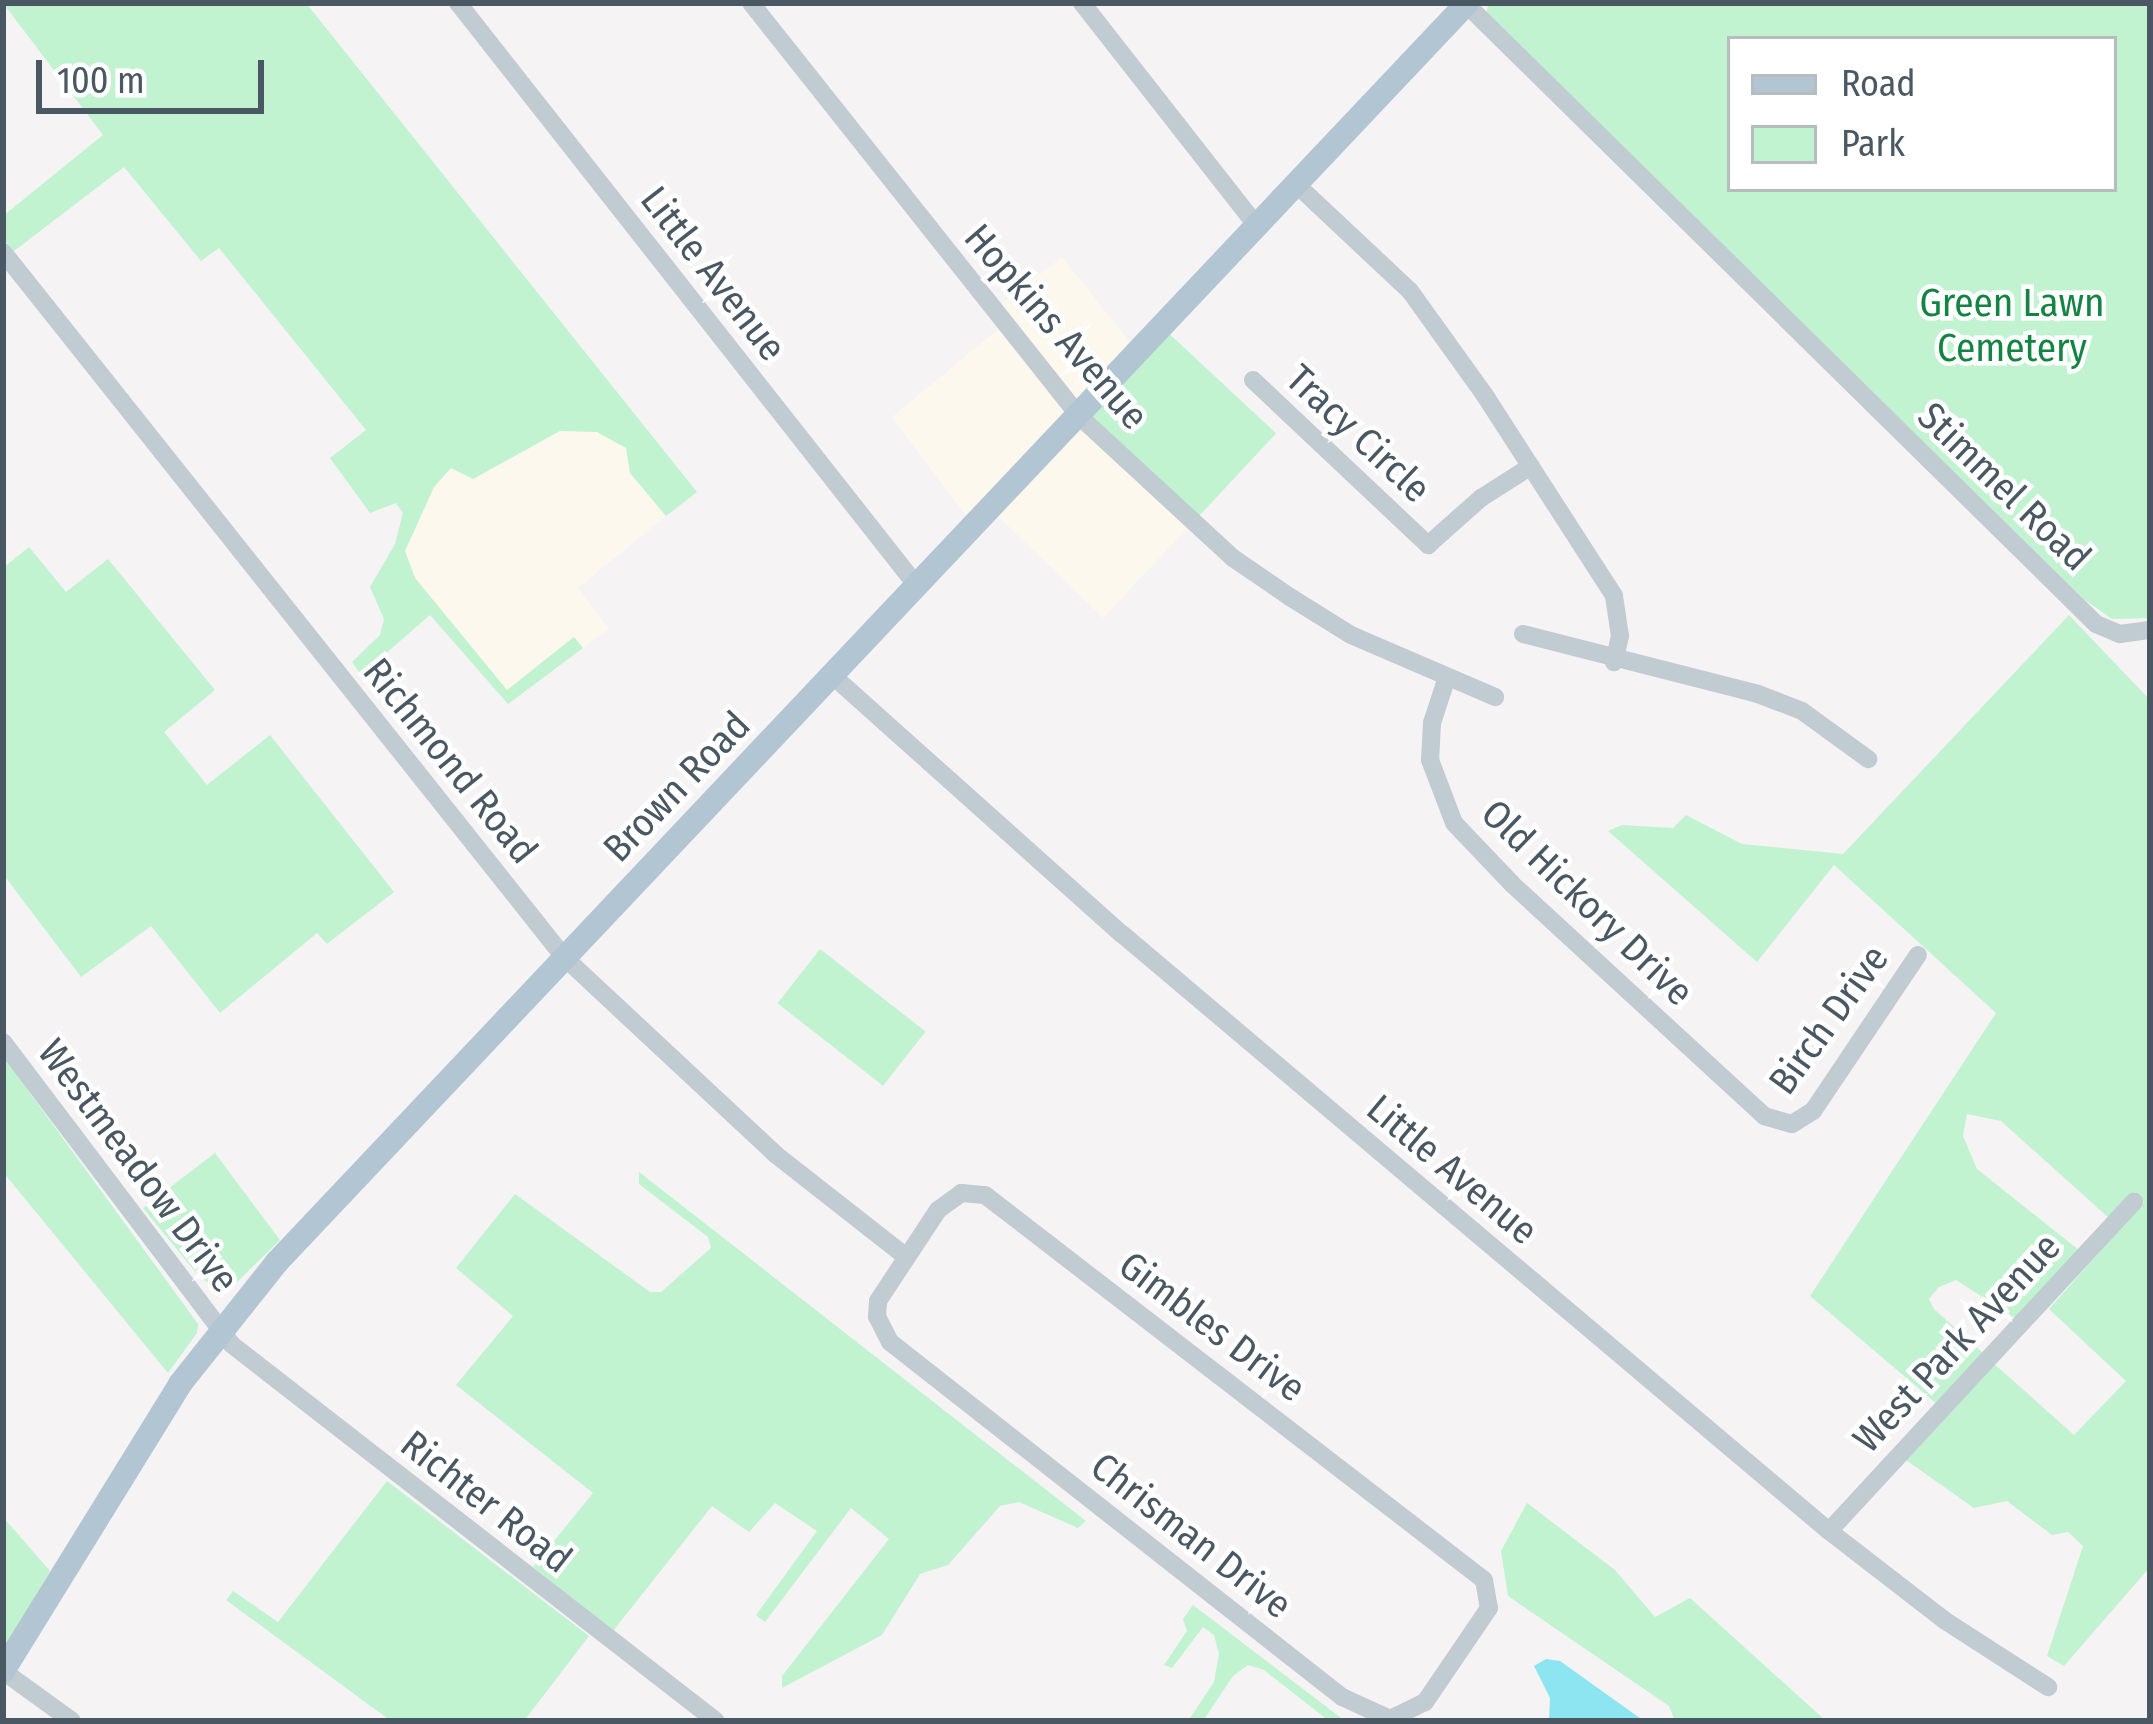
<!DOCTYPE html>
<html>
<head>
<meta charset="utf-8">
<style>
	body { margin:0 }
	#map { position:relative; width:2153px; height:1724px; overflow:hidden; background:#f5f3f3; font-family:"Fira Sans Condensed",sans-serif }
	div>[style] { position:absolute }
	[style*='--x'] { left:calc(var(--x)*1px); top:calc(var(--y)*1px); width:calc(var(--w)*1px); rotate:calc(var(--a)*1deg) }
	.commercial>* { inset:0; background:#fdf8ee }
	.green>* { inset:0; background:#c1f3d0; transform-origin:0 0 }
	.water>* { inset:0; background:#8ce5f1 }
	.minor>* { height:18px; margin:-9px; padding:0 9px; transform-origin:9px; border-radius:9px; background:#c0cbd2 }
	.major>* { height:24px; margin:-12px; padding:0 12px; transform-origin:12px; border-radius:12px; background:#b2c5d2 }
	span { translate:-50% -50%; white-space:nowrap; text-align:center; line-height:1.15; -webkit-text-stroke:9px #fff; paint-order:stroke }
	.street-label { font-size:39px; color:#495862 }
	.park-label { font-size:39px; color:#138442 }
	.frame { position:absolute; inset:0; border:6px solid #495862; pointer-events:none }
	.legend { position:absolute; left:1727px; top:36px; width:390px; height:156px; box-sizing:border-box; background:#fff; border:3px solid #b6bcc0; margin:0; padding:15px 21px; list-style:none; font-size:36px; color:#495862 }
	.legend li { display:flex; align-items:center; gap:24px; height:60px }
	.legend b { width:60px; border:3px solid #b6bcc0 }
	.scale { position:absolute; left:36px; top:60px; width:228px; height:54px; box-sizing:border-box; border:6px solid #495862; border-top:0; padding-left:15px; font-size:36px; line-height:42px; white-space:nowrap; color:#495862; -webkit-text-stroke:9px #fff; paint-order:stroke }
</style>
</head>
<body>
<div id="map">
	<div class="commercial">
		<i style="clip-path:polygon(1062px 257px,1144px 360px,1169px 334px,1275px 434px,1103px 618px,990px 508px,973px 525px,892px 417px,1002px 326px,991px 312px)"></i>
		<i style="clip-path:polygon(559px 431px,597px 432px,627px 448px,630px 473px,666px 516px,578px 588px,609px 629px,583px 648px,573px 637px,507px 690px,415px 577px,405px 551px,434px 487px,451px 467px,474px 479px)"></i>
	</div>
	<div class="green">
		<i style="clip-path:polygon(3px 3px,306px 3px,697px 492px,666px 516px,630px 473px,626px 448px,597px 432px,560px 431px,473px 479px,451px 468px,434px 487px,405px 551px,415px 578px,507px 690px,574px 637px,583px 648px,508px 704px,430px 615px,361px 675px,352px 662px,380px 635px,384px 619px,370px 587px,395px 544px,403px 513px,396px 503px,370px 513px,330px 458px,366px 430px,219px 248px,201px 261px,124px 167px,14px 251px,3px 238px,3px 216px,103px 135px)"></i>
		<i style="clip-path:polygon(evenodd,1488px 3px,2150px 3px,2150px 618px,2112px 619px,2085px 600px,1495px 22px,1487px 12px,1488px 3px,1730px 39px,2114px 39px,2114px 189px,1730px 189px,1730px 39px)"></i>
		<i style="left:1162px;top:327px;width:156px;height:119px;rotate:43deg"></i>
		<i style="clip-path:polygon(29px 547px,66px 592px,108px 559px,215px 690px,164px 732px,207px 785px,270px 735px,394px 892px,327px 944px,317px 933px,220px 1013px,151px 926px,81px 977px,3px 874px,3px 568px)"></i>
		<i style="clip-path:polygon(2069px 615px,2150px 700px,2150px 1567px,2064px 1666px,2047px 1656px,2083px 1546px,2068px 1532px,2052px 1535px,2007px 1501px,1974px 1508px,1903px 1458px,1991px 1361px,2074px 1435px,2126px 1381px,2049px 1309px,2144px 1202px,2135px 1192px,2110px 1219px,2001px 1121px,1967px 1114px,1963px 1136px,1977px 1169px,2080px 1251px,2018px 1320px,1956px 1280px,1939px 1287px,1929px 1299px,1934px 1309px,1983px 1353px,1937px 1404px,1810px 1296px,1996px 1013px,1834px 865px,1757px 962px,1608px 831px,1622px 825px,1673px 828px,1686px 815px,1742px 844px,1843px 854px)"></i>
		<i style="left:820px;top:949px;width:134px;height:69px;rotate:38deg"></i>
		<i style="clip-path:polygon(3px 1056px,198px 1324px,197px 1333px,168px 1373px,3px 1172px)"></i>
		<i style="clip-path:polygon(215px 1153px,280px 1240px,230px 1289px,216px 1289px,198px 1275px,143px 1208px)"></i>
		<i style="clip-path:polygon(639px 1172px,1086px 1521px,1078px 1528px,1019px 1502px,1000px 1506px,948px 1565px,920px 1574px,882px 1635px,782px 1688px,782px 1676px,889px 1539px,851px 1508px,765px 1622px,756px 1615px,817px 1531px,775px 1503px,749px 1532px,712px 1506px,613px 1631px,533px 1567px,593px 1493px,456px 1385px,513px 1316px,456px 1268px,515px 1194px,650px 1292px,661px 1292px,711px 1248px,708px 1237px,639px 1184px)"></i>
		<i style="clip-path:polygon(387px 1481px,589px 1636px,524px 1721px,391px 1721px,226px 1600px,233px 1591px,278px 1622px)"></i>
		<i style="clip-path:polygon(1527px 1503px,1615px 1570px,1655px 1617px,1690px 1598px,1826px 1721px,1675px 1721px,1669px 1706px,1508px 1596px,1501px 1551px)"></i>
		<i style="clip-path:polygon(3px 1517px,50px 1571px,3px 1651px)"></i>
		<i style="clip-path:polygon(1193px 1605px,1345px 1721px,1329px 1721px,1264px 1670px,1248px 1665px,1233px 1676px,1203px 1721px,1188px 1721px,1214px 1682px,1219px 1654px,1214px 1635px,1203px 1627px,1172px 1668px,1164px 1665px,1187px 1631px,1183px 1619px)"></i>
	</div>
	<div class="water">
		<i style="clip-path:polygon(1546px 1659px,1560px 1661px,1644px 1721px,1549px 1721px,1550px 1698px,1534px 1666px)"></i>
	</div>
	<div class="minor">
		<i style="--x:458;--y:3;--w:742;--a:51.79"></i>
		<i style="--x:751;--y:3;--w:527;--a:51.54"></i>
		<i style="--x:1079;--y:416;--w:209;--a:42.7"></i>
		<i style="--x:1233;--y:558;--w:69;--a:34.4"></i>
		<i style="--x:1290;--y:597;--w:72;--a:31.9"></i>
		<i style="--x:1351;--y:635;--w:157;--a:23.3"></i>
		<i style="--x:1082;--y:3;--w:283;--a:51.9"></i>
		<i style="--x:1465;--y:3;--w:885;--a:44.54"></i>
		<i style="--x:2096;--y:624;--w:26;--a:23"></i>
		<i style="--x:2120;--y:634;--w:30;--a:-8"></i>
		<i style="--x:1296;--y:184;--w:156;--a:43.2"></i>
		<i style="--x:1410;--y:291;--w:127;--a:54.3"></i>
		<i style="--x:1484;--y:394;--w:240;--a:57.2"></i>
		<i style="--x:1614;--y:596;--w:40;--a:81.5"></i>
		<i style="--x:1620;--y:636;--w:27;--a:103"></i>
		<i style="--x:3;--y:252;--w:901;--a:51.49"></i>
		<i style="--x:564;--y:957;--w:289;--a:43"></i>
		<i style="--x:775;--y:1154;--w:164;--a:38.1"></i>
		<i style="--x:1253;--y:380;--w:241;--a:43.3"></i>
		<i style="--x:1428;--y:545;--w:71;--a:-41.6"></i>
		<i style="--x:1481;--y:498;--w:59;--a:-32.6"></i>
		<i style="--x:1523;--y:634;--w:243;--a:14.3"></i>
		<i style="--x:1758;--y:694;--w:47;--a:21.1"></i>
		<i style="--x:1802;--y:711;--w:82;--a:36"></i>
		<i style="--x:833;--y:676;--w:387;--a:41.8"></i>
		<i style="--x:1122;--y:934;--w:925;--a:40.18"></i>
		<i style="--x:1829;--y:1531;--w:145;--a:37.7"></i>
		<i style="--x:1944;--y:1620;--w:124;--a:32.8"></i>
		<i style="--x:1447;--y:677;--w:48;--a:108.1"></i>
		<i style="--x:1432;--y:723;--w:37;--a:93"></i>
		<i style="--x:1430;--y:760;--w:67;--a:69.1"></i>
		<i style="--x:1454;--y:823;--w:84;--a:46.4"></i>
		<i style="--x:1512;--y:884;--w:343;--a:42.6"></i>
		<i style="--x:1764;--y:1116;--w:29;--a:16"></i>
		<i style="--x:1792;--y:1124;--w:25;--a:-32"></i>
		<i style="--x:1813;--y:1111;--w:188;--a:-56.1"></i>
		<i style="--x:3;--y:1042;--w:378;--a:52.9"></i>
		<i style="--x:231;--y:1344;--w:614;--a:37.86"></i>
		<i style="--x:961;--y:1193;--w:24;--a:5"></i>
		<i style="--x:985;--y:1195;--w:630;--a:37.65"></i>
		<i style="--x:1484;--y:1580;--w:28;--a:80"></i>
		<i style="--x:1489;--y:1608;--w:114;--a:124.2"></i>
		<i style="--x:1425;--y:1702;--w:39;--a:154"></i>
		<i style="--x:1390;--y:1719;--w:53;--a:-155.4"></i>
		<i style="--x:1342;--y:1697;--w:575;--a:-141.85"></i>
		<i style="--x:890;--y:1342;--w:29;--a:-117"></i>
		<i style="--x:877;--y:1316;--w:15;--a:-86"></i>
		<i style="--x:878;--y:1301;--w:109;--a:-56.6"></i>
		<i style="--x:938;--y:1210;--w:29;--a:-36"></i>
		<i style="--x:1829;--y:1531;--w:449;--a:-47.2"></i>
		<i style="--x:3;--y:1671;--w:85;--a:35.9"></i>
	</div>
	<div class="major">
		<i style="--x:3;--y:1671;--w:337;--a:-58.3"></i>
		<i style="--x:180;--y:1384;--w:156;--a:-51.5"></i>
		<i style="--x:277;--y:1262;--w:1732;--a:-46.61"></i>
	</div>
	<div class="street-label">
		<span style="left:713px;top:274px;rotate:52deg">Little Avenue</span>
		<span style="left:1056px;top:327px;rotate:49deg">Hopkins Avenue</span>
		<span style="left:1358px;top:434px;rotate:43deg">Tracy Circle</span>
		<span style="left:2004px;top:487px;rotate:44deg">Stimmel Road</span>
		<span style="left:450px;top:761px;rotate:51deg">Richmond Road</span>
		<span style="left:677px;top:787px;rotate:-46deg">Brown Road</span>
		<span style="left:1587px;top:903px;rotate:44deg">Old Hickory Drive</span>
		<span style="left:1829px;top:1020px;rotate:-54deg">Birch Drive</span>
		<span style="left:138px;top:1166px;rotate:53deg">Westmeadow Drive</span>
		<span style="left:1452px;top:1170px;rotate:40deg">Little Avenue</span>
		<span style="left:1212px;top:1327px;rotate:37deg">Gimbles Drive</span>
		<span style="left:1957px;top:1343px;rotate:-47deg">West Park Avenue</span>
		<span style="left:486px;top:1502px;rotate:38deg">Richter Road</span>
		<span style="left:1191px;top:1536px;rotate:38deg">Chrisman Drive</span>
	</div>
	<div class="park-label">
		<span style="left:2012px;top:326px">Green Lawn<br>Cemetery</span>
	</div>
	<div class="frame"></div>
	<ul class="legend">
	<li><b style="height:15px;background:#b2c5d2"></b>Road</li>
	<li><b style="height:33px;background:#c1f3d0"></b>Park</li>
	</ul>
	<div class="scale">100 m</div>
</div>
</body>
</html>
